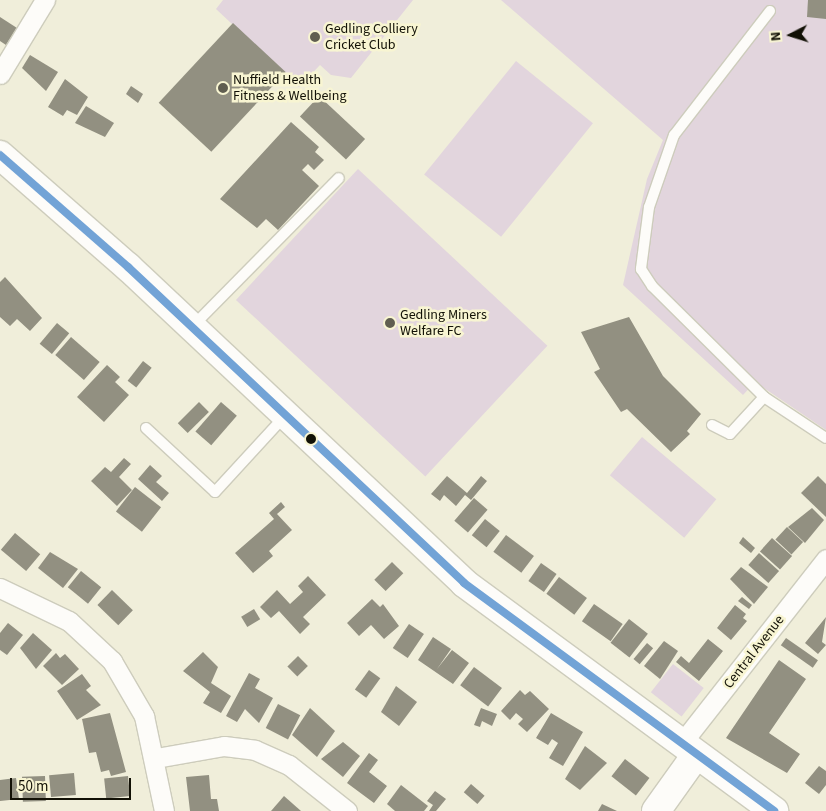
<!DOCTYPE html>
<html>
<head>
<meta charset="utf-8">
<style>
	body { margin:0 }
	#map { position:relative; width:826px; height:811px; overflow:hidden; background:#f0eeda; font-family:"Source Sans 3",sans-serif }
	div>[style] { position:absolute }
	[style*='--x'] { left:calc(var(--x)*1px); top:calc(var(--y)*1px); width:calc(var(--w)*1px); rotate:calc(var(--a)*1deg) }
	.green>* { inset:0; background:#e2d5dd; transform-origin:0 0 }
	.building>* { inset:0; background:#929081; transform-origin:0 0 }
	.roads { filter:drop-shadow(1px 0 #cdccbc) drop-shadow(-1px 0 #cdccbc) drop-shadow(0 1px #cdccbc) drop-shadow(0 -1px #cdccbc) }
	.lane>* { height:10px; margin:-5px; padding:0 5px; transform-origin:5px; border-radius:5px; background:#fdfcf9 }
	.street>* { height:19px; margin:-9.5px; padding:0 9.5px; transform-origin:9.5px; border-radius:9.5px; background:#fdfcf9 }
	.secondary>* { height:28px; margin:-14px; padding:0 14px; transform-origin:14px; border-radius:14px; background:#fdfcf9 }
	.bus-1>* { height:8px; margin:-4px; padding:0 4px; transform-origin:4px; border-radius:4px; background:#72a3d6 }
	.dots>* { width:14px; height:14px; translate:-50% -50%; box-sizing:border-box; border:2px solid #f8f5d2; border-radius:50% }
	span { translate:-50% -50%; white-space:nowrap; text-align:center; line-height:1.15; -webkit-text-stroke:5px #f8f5d2; paint-order:stroke }
	.poi-label { font-size:14px; color:#121106 }
	.left { translate:0 -50%; text-align:left }
	.street-label { font-size:14px; color:#121106 }
	.north { position:absolute; left:766px; top:10px; width:50px; height:50px; -webkit-text-stroke:4px #f8f5d2; paint-order:stroke; rotate:265deg; font-size:14px; font-weight:700; line-height:20px; text-align:center; color:#121106 }
	.north::after { content:''; display:block; margin:auto; width:18px; height:22px; background:#121106; clip-path:polygon(50% 0,100% 100%,50% 72%,0 100%) }
	.scale { position:absolute; left:10px; top:778px; width:121px; height:22px; box-sizing:border-box; border:2px solid #121106; border-top:0; padding-left:6px; font-size:15px; line-height:18px; white-space:nowrap; color:#121106; -webkit-text-stroke:4px #f8f5d2; paint-order:stroke }
</style>
</head>
<body>
<div id="map">
	<div class="green">
		<i style="clip-path:polygon(223px 0,413px 0,351px 78px,331px 75px,320px 65px,299px 87px,216px 9px)"></i>
		<i style="clip-path:polygon(501px 0,826px 0,826px 430px,755px 382px,743px 395px,623px 285px,647px 179px,663px 140px)"></i>
		<i style="left:516px;top:61px;width:99px;height:146px;rotate:39deg"></i>
		<i style="left:358px;top:169px;width:259px;height:179px;rotate:43deg"></i>
		<i style="left:642px;top:437px;width:97px;height:50px;rotate:40deg"></i>
		<i style="left:673px;top:664px;width:39px;height:36px;rotate:38deg"></i>
	</div>
	<div class="building">
		<i style="clip-path:polygon(808px 0,826px 0,826px 19px,807px 17px)"></i>
		<i style="clip-path:polygon(0 17px,17px 28px,6px 45px,0 41px)"></i>
		<i style="left:233px;top:23px;width:72px;height:109px;rotate:43deg"></i>
		<i style="clip-path:polygon(30px 55px,58px 72px,46px 91px,22px 68px)"></i>
		<i style="clip-path:polygon(65px 79px,88px 97px,77px 115px,67px 110px,63px 116px,48px 107px)"></i>
		<i style="clip-path:polygon(131px 86px,143px 94px,138px 103px,126px 94px)"></i>
		<i style="left:319px;top:96px;width:63px;height:28px;rotate:43deg"></i>
		<i style="clip-path:polygon(86px 106px,114px 123px,105px 137px,75px 123px)"></i>
		<i style="clip-path:polygon(291px 122px,319px 147px,315px 152px,324px 160px,314px 170px,308px 164px,302px 170px,319px 186px,278px 230px,266px 219px,257px 228px,220px 199px)"></i>
		<i style="clip-path:polygon(5px 277px,42px 318px,30px 331px,17px 319px,10px 326px,0 317px,0 282px)"></i>
		<i style="clip-path:polygon(629px 317px,663px 376px,701px 414px,687px 431px,690px 434px,671px 452px,627px 409px,621px 412px,594px 372px,600px 369px,581px 332px)"></i>
		<i style="left:57px;top:323px;width:16px;height:27px;rotate:40deg"></i>
		<i style="left:71px;top:337px;width:38px;height:24px;rotate:41deg"></i>
		<i style="left:143px;top:361px;width:11px;height:25px;rotate:38deg"></i>
		<i style="clip-path:polygon(107px 365px,120px 377px,115px 382px,129px 395px,104px 422px,77px 397px)"></i>
		<i style="left:199px;top:402px;width:14px;height:30px;rotate:45deg"></i>
		<i style="left:221px;top:402px;width:21px;height:39px;rotate:41deg"></i>
		<i style="clip-path:polygon(124px 458px,131px 464px,119px 477px,132px 490px,117px 506px,91px 481px,105px 467px,111px 472px)"></i>
		<i style="clip-path:polygon(150px 465px,162px 476px,156px 482px,169px 493px,162px 501px,138px 479px)"></i>
		<i style="clip-path:polygon(447px 476px,467px 493px,481px 476px,487px 481px,471px 500px,465px 495px,456px 506px,444px 495px,440px 501px,431px 494px)"></i>
		<i style="clip-path:polygon(818px 476px,826px 484px,826px 517px,801px 493px)"></i>
		<i style="left:135px;top:487px;width:33px;height:31px;rotate:38deg"></i>
		<i style="left:474px;top:498px;width:18px;height:30px;rotate:41deg"></i>
		<i style="clip-path:polygon(281px 502px,285px 507px,277px 514px,292px 530px,269px 551px,273px 556px,253px 573px,235px 553px,274px 519px,269px 513px)"></i>
		<i style="clip-path:polygon(812px 508px,824px 520px,805px 543px,788px 527px)"></i>
		<i style="left:485px;top:519px;width:19px;height:21px;rotate:39deg"></i>
		<i style="left:787px;top:527px;width:22px;height:17px;rotate:43deg"></i>
		<i style="left:15px;top:533px;width:33px;height:22px;rotate:40deg"></i>
		<i style="left:506px;top:535px;width:35px;height:21px;rotate:37deg"></i>
		<i style="clip-path:polygon(743px 537px,755px 548px,751px 553px,739px 543px)"></i>
		<i style="left:772px;top:538px;width:27px;height:18px;rotate:42deg"></i>
		<i style="clip-path:polygon(50px 552px,78px 569px,63px 588px,38px 568px)"></i>
		<i style="left:759px;top:553px;width:27px;height:16px;rotate:42deg"></i>
		<i style="left:392px;top:562px;width:16px;height:25px;rotate:45deg"></i>
		<i style="left:541px;top:563px;width:19px;height:22px;rotate:35deg"></i>
		<i style="clip-path:polygon(741px 567px,768px 587px,754px 604px,730px 579px)"></i>
		<i style="left:81px;top:571px;width:26px;height:21px;rotate:39deg"></i>
		<i style="clip-path:polygon(308px 576px,326px 595px,303px 617px,310px 624px,300px 634px,279px 611px,271px 618px,260px 607px,277px 590px,290px 604px,303px 592px,298px 586px)"></i>
		<i style="left:559px;top:577px;width:35px;height:21px;rotate:37deg"></i>
		<i style="left:112px;top:590px;width:29px;height:21px;rotate:44deg"></i>
		<i style="clip-path:polygon(742px 597px,752px 605px,749px 609px,738px 601px)"></i>
		<i style="clip-path:polygon(372px 599px,380px 607px,383px 604px,399px 626px,384px 639px,371px 625px,359px 636px,347px 623px)"></i>
		<i style="left:594px;top:604px;width:35px;height:21px;rotate:35deg"></i>
		<i style="clip-path:polygon(735px 605px,746px 614px,743px 618px,747px 621px,731px 640px,717px 628px)"></i>
		<i style="left:254px;top:609px;width:12px;height:15px;rotate:59deg"></i>
		<i style="clip-path:polygon(826px 617px,822px 642px,826px 645px,818px 654px,805px 643px)"></i>
		<i style="left:629px;top:619px;width:24px;height:30px;rotate:38deg"></i>
		<i style="clip-path:polygon(8px 623px,23px 635px,7px 655px,0 650px,0 633px)"></i>
		<i style="left:409px;top:624px;width:18px;height:29px;rotate:34deg"></i>
		<i style="clip-path:polygon(33px 633px,52px 650px,36px 669px,20px 648px)"></i>
		<i style="clip-path:polygon(433px 637px,451px 649px,437px 669px,452px 650px,469px 663px,453px 684px,418px 660px)"></i>
		<i style="left:786px;top:638px;width:39px;height:9px;rotate:35deg"></i>
		<i style="clip-path:polygon(708px 639px,723px 651px,699px 681px,676px 662px,681px 656px,689px 663px)"></i>
		<i style="clip-path:polygon(664px 641px,678px 651px,660px 679px,644px 666px)"></i>
		<i style="left:647px;top:643px;width:8px;height:21px;rotate:40deg"></i>
		<i style="clip-path:polygon(203px 652px,218px 667px,211px 683px,231px 696px,221px 713px,203px 703px,210px 692px,183px 671px)"></i>
		<i style="clip-path:polygon(56px 653px,60px 658px,65px 654px,79px 669px,62px 685px,43px 666px)"></i>
		<i style="left:298px;top:656px;width:14px;height:15px;rotate:45deg"></i>
		<i style="clip-path:polygon(779px 660px,806px 679px,769px 733px,800px 754px,787px 773px,726px 738px)"></i>
		<i style="left:474px;top:667px;width:35px;height:23px;rotate:37deg"></i>
		<i style="left:369px;top:670px;width:14px;height:24px;rotate:36deg"></i>
		<i style="clip-path:polygon(249px 673px,260px 679px,255px 688px,273px 698px,259px 723px,245px 709px,237px 722px,226px 716px)"></i>
		<i style="clip-path:polygon(82px 674px,91px 686px,86px 690px,101px 705px,77px 720px,57px 691px)"></i>
		<i style="clip-path:polygon(396px 686px,417px 702px,399px 726px,381px 712px)"></i>
		<i style="clip-path:polygon(520px 690px,525px 695px,530px 691px,549px 709px,527px 732px,518px 724px,523px 719px,516px 713px,510px 720px,501px 711px)"></i>
		<i style="left:278px;top:704px;width:25px;height:27px;rotate:27deg"></i>
		<i style="clip-path:polygon(310px 708px,335px 731px,317px 757px,292px 735px)"></i>
		<i style="clip-path:polygon(481px 708px,497px 714px,492px 726px,482px 721px,480px 727px,474px 725px)"></i>
		<i style="clip-path:polygon(110px 713px,126px 772px,111px 776px,109px 770px,101px 772px,96px 752px,89px 753px,82px 719px)"></i>
		<i style="clip-path:polygon(551px 713px,583px 732px,563px 766px,549px 758px,558px 743px,552px 739px,548px 745px,536px 738px)"></i>
		<i style="clip-path:polygon(343px 742px,360px 756px,343px 777px,321px 759px)"></i>
		<i style="clip-path:polygon(585px 746px,607px 763px,580px 790px,565px 779px)"></i>
		<i style="clip-path:polygon(369px 753px,378px 760px,369px 772px,387px 786px,374px 803px,347px 783px)"></i>
		<i style="left:625px;top:759px;width:31px;height:22px;rotate:38deg"></i>
		<i style="clip-path:polygon(819px 766px,826px 771px,826px 785px,819px 794px,805px 783px)"></i>
		<i style="left:74px;top:773px;width:22px;height:25px;rotate:85deg"></i>
		<i style="clip-path:polygon(209px 775px,211px 799px,217px 799px,219px 811px,190px 811px,186px 777px)"></i>
		<i style="left:45px;top:776px;width:25px;height:23px;rotate:88deg"></i>
		<i style="left:128px;top:776px;width:20px;height:24px;rotate:84deg"></i>
		<i style="clip-path:polygon(16px 778px,19px 799px,0 801px,0 780px)"></i>
		<i style="left:471px;top:784px;width:18px;height:11px;rotate:41deg"></i>
		<i style="clip-path:polygon(401px 785px,428px 806px,424px 811px,395px 811px,387px 804px)"></i>
		<i style="clip-path:polygon(435px 791px,446px 799px,436px 811px,429px 811px,433px 805px,427px 801px)"></i>
		<i style="clip-path:polygon(284px 796px,301px 811px,271px 811px)"></i>
		<i style="clip-path:polygon(602px 804px,617px 811px,598px 811px)"></i>
	</div>
	<div class="roads">
		<div class="lane">
			<i style="--x:770;--y:11;--w:157;--a:127.7"></i>
			<i style="--x:674;--y:135;--w:76;--a:109.1"></i>
			<i style="--x:649;--y:207;--w:63;--a:97.4"></i>
			<i style="--x:641;--y:269;--w:20;--a:57"></i>
			<i style="--x:652;--y:286;--w:158;--a:44.7"></i>
			<i style="--x:764;--y:397;--w:74;--a:33.5"></i>
			<i style="--x:192;--y:327;--w:209;--a:-45.4"></i>
			<i style="--x:712;--y:425;--w:20;--a:27"></i>
			<i style="--x:730;--y:434;--w:50;--a:-47.4"></i>
			<i style="--x:146;--y:428;--w:94;--a:42.8"></i>
			<i style="--x:215;--y:492;--w:103;--a:-47.4"></i>
		</div>
		<div class="street">
			<i style="--x:0;--y:74;--w:87;--a:-58.7"></i>
			<i style="--x:0;--y:588;--w:76;--a:25.6"></i>
			<i style="--x:69;--y:621;--w:59;--a:42.9"></i>
			<i style="--x:112;--y:661;--w:64;--a:59.8"></i>
			<i style="--x:144;--y:716;--w:97;--a:78.1"></i>
			<i style="--x:681;--y:744;--w:235;--a:-51.9"></i>
			<i style="--x:156;--y:758;--w:69;--a:-10"></i>
			<i style="--x:224;--y:746;--w:31;--a:7"></i>
			<i style="--x:255;--y:750;--w:37;--a:24"></i>
			<i style="--x:289;--y:765;--w:74;--a:38.4"></i>
		</div>
		<div class="secondary">
			<i style="--x:0;--y:155;--w:170;--a:41.2"></i>
			<i style="--x:128;--y:267;--w:461;--a:43.2"></i>
			<i style="--x:464;--y:583;--w:385;--a:36.3"></i>
			<i style="--x:656;--y:811;--w:69;--a:-54.5"></i>
		</div>
	</div>
	<div class="bus-1">
		<i style="--x:0;--y:155;--w:170;--a:41.2"></i>
		<i style="--x:128;--y:267;--w:461;--a:43.2"></i>
		<i style="--x:464;--y:583;--w:385;--a:36.3"></i>
	</div>
	<div class="dots">
		<i style="left:315px;top:37px;background:#605e50"></i>
		<i style="left:223px;top:88px;background:#605e50"></i>
		<i style="left:390px;top:323px;background:#605e50"></i>
		<i style="left:311px;top:439px;background:#121106"></i>
	</div>
	<div class="poi-label">
		<span class="left" style="left:325px;top:37px">Gedling Colliery<br>Cricket Club</span>
		<span class="left" style="left:233px;top:88px">Nuffield Health<br>Fitness &amp; Wellbeing</span>
		<span class="left" style="left:400px;top:323px">Gedling Miners<br>Welfare FC</span>
	</div>
	<div class="street-label">
		<span style="left:754px;top:652px;rotate:-52deg">Central Avenue</span>
	</div>
	<div class="north">N</div>
	<div class="scale">50 m</div>
</div>
</body>
</html>
